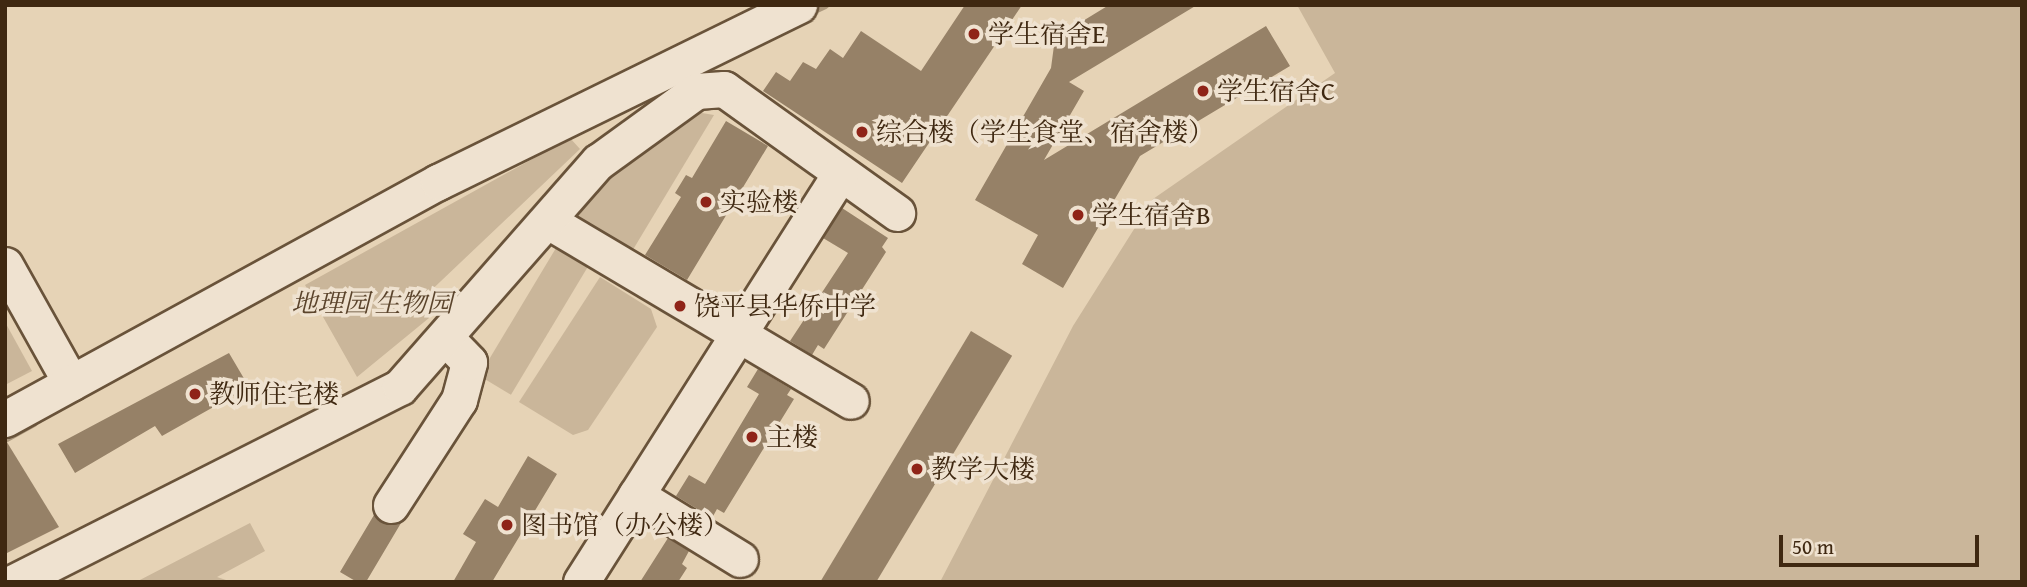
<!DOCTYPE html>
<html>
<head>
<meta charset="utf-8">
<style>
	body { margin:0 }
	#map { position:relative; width:2027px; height:587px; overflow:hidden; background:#e6d3b6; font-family:"Gentium Book Plus","Noto Serif SC",serif }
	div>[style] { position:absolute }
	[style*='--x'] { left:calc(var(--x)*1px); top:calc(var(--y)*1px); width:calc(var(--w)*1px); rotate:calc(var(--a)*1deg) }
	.green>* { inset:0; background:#cab69a; transform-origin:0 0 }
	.stream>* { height:8px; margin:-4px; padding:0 4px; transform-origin:4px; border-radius:4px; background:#ad997e }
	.building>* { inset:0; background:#968167; transform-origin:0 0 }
	.roads { filter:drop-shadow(2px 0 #69533a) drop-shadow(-2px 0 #69533a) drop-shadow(0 2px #69533a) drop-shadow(0 -2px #69533a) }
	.minor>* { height:35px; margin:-17.5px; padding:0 17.5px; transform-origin:17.5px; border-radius:17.5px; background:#efe2d0 }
	.dots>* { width:19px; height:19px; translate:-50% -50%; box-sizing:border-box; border:4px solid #efe2d0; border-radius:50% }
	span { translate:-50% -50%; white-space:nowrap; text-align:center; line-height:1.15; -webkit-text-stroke:7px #efe2d0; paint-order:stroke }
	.poi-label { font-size:26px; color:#3f2811 }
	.left { translate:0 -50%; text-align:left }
	.park-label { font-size:26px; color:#5b442c; font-style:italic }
	.frame { position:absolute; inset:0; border:7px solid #3f2811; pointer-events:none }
	.scale { position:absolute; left:1779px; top:535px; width:200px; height:32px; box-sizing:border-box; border:4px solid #3f2811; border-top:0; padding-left:9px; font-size:21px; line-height:24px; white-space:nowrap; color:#3f2811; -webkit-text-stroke:5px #efe2d0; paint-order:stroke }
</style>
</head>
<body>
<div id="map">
	<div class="green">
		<i style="clip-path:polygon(1297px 5px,2022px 5px,2022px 582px,940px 582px,1073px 326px,1153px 199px,1335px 73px)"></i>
		<i style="clip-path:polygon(702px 113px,714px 115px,631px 253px,574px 219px,603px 171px,690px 114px)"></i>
		<i style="clip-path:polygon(570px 138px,580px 149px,421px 300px,429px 318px,357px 377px,305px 285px)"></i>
		<i style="left:556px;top:248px;width:37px;height:149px;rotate:31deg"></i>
		<i style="clip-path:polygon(600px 277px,651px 309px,657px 327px,588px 430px,573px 435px,519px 402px)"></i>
		<i style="clip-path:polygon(5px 322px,32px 371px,5px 385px)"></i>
		<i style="clip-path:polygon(250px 523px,265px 551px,217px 577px,232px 582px,136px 582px)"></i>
	</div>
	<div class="stream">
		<i style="--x:806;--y:14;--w:21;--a:-25"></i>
		<i style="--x:5;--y:439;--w:33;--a:-29"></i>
	</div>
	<div class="building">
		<i style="clip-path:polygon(965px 5px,1022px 5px,902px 183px,763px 91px,776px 72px,790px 81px,803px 62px,816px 69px,830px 49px,843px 58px,861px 31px,921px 71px)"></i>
		<i style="clip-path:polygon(1109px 5px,1197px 5px,1069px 82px,1084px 91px,1044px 160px,1266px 26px,1290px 66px,1140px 156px,1063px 288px,1022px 264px,1038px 235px,975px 200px,1051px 68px,1055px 38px)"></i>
		<i style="clip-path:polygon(726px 121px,768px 146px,687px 280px,645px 255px,681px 197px,675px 193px,686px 175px,692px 178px)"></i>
		<i style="clip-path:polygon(842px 208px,888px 238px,882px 247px,886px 252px,824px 349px,818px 345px,812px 355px,790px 341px,848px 253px,823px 238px)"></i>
		<i style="left:971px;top:331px;width:48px;height:292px;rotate:31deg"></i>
		<i style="clip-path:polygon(229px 353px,249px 387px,162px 436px,155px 426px,75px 473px,58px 444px)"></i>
		<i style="clip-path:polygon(758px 369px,791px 389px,787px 395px,794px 399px,724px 513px,717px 509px,712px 518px,676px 496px,689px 475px,705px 484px,759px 394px,747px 387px)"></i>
		<i style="clip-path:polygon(5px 439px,59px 527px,5px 554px)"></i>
		<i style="clip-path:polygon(528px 456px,557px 474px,492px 582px,453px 582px,476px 542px,463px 534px,485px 499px,498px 507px)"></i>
		<i style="clip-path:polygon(374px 515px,389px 525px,401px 523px,366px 582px,357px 582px,340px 572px)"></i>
		<i style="clip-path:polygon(668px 538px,689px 551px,682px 564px,687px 568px,678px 582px,640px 582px)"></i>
	</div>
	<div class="roads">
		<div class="minor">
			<i style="--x:548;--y:221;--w:352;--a:30.7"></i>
			<i style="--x:5;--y:265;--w:135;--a:60.8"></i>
			<i style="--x:5;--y:419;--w:494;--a:-28.7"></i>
			<i style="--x:438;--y:182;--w:402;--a:-26.1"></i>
			<i style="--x:636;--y:495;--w:122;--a:31.6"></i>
			<i style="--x:391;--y:505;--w:125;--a:-57.1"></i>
			<i style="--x:459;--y:400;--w:39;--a:-75"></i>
			<i style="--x:469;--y:362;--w:35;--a:-134"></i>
			<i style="--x:14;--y:582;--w:432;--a:-26.8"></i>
			<i style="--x:400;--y:387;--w:300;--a:-48.7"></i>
			<i style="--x:598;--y:162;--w:121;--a:-35.9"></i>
			<i style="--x:696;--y:91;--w:28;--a:-4"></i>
			<i style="--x:724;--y:89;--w:213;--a:35.6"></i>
			<i style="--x:581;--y:582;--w:483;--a:-57.6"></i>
		</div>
	</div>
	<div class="dots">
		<i style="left:974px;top:34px;background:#8f2418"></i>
		<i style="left:1203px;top:91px;background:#8f2418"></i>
		<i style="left:862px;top:132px;background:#8f2418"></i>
		<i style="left:706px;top:202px;background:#8f2418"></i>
		<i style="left:1078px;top:215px;background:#8f2418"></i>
		<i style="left:680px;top:306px;background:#8f2418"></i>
		<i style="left:195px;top:394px;background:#8f2418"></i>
		<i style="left:752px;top:437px;background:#8f2418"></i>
		<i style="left:917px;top:469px;background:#8f2418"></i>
		<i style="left:507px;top:525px;background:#8f2418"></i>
	</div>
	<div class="poi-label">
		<span class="left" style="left:988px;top:34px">学生宿舍E</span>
		<span class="left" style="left:1217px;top:91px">学生宿舍C</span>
		<span class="left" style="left:876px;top:132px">综合楼（学生食堂、宿舍楼）</span>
		<span class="left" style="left:720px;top:202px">实验楼</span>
		<span class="left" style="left:1092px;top:215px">学生宿舍B</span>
		<span class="left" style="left:694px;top:306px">饶平县华侨中学</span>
		<span class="left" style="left:209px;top:394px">教师住宅楼</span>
		<span class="left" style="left:766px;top:437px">主楼</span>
		<span class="left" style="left:931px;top:469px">教学大楼</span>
		<span class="left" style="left:521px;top:525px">图书馆（办公楼）</span>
	</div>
	<div class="park-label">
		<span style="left:372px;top:303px">地理园 生物园</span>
	</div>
	<div class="frame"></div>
	<div class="scale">50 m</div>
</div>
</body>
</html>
